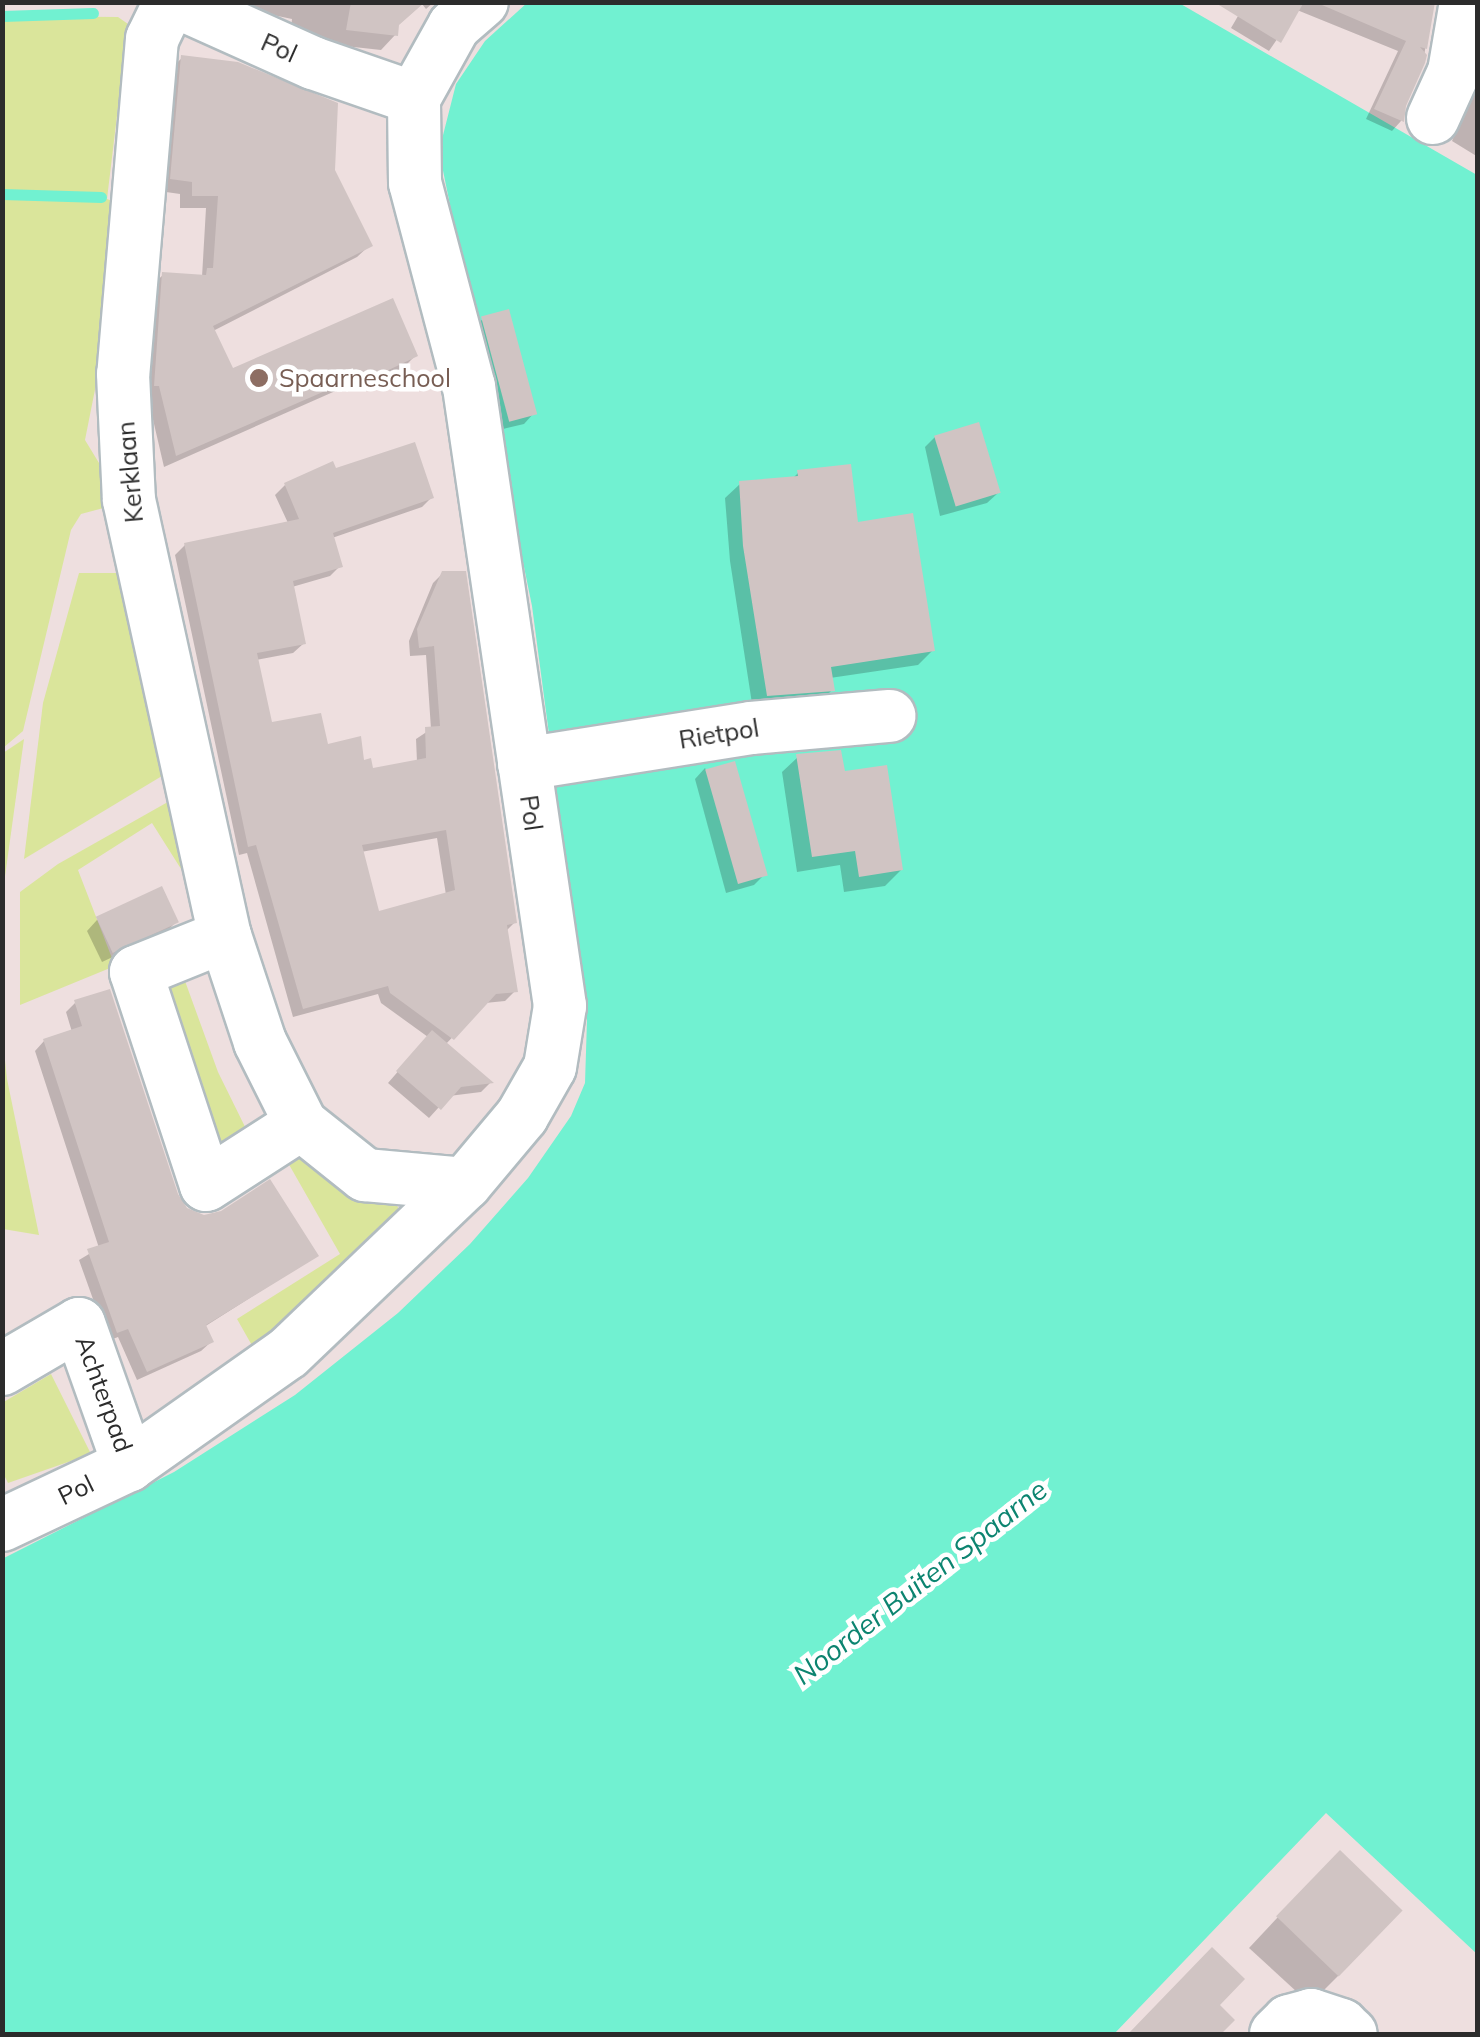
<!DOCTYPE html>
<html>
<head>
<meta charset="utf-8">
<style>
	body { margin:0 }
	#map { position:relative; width:1480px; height:2037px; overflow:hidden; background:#eedfdf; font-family:Mulish,sans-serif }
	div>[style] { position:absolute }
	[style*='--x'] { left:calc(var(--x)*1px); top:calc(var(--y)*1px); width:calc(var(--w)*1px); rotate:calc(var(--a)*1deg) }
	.green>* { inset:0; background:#dae59b }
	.water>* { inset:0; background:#71f1d1 }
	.shadow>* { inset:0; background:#0003 }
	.stream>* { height:11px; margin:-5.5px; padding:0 5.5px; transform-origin:5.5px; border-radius:5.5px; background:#71f1d1 }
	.building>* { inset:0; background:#d0c4c3; transform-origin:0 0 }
	.roads { filter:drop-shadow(2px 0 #b2bcc0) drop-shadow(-2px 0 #b2bcc0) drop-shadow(0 2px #b2bcc0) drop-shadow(0 -2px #b2bcc0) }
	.minor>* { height:52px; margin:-26px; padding:0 26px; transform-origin:26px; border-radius:26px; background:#fff }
	.dots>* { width:28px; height:28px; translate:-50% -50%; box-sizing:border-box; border:5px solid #fff; border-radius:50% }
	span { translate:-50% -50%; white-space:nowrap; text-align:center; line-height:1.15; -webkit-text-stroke:9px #fff; paint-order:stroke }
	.street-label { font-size:25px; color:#2c2c2c }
	.education-label { font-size:25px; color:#785e54 }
	.left { translate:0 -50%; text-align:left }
	.water-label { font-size:28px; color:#0c8470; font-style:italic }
	.frame { position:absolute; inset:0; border:5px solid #2c2c2c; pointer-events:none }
</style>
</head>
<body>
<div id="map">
	<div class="green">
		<i style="clip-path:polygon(3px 16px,118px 17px,128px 24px,107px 199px,131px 208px,85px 440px,99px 463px,104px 459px,111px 506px,81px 514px,71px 530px,23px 731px,3px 748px)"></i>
		<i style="clip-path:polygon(79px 573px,123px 573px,162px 776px,24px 859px,43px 703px)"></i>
		<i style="clip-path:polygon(24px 739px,3px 891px,3px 753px)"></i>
		<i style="clip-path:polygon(182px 794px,188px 880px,152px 823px,78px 870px,115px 966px,20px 1005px,20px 892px,58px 864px)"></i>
		<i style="clip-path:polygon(181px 970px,218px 1072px,252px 1141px,211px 1166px,151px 983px)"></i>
		<i style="clip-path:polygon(2px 1033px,7px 1079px,39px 1235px,3px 1229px)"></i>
		<i style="clip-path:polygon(295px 1134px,385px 1195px,398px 1207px,400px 1221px,254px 1349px,237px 1319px,340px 1254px,279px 1147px)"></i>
		<i style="clip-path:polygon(51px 1374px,91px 1454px,8px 1483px,3px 1473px,2px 1403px)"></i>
	</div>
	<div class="water">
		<i style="clip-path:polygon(528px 2px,1179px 3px,1477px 175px,1477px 1954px,1326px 1813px,1114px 2034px,3px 2034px,2px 1559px,174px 1472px,295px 1395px,398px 1313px,470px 1244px,528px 1178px,571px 1116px,585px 1083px,587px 1020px,532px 606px,439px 151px,456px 84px,485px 41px)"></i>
	</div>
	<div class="shadow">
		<i style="clip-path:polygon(212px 2px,434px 2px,426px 9px,422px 4px,397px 26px,396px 34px,381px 50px,290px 40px,292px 19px)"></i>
		<i style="clip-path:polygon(1218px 2px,1433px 2px,1423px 62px,1403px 105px,1401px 121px,1392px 131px,1366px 119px,1398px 51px,1297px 10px,1269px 51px,1231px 28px,1238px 16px)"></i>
		<i style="clip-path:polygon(182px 58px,333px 171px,370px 245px,357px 257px,213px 331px,232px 371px,415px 356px,403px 368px,361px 387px,358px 381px,164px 467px,148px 398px,150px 287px,163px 275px,202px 277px,206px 208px,180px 208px,180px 194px,159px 191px,169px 70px)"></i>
		<i style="clip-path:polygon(1478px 68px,1478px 157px,1452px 141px,1474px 90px)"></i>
		<i style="clip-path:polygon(483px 319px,534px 413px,524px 424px,499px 430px,472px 329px)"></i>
		<i style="clip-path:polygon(936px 436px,998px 493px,987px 503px,940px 516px,925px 447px)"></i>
		<i style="clip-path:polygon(evenodd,335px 472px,431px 498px,422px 507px,332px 538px,340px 566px,330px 576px,292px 587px,303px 644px,293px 653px,256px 660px,270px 725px,371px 771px,417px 762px,416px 739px,431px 729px,426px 655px,410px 656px,409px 641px,433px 583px,443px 573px,515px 922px,505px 932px,515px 991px,505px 1001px,485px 1003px,445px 1045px,490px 1083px,481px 1092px,449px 1096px,429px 1118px,388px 1083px,428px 1037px,381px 1003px,378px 994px,293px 1017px,247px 853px,239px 855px,175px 555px,185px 545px,288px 523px,275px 495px,285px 485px,335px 472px,437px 838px,446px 895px,377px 914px,361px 852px,437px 838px)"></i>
		<i style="clip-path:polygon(798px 473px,856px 525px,932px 651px,918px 665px,830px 678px,832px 690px,818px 704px,753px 710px,730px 561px,725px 498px,740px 484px,792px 479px)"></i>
		<i style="clip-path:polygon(798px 757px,843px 774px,901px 870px,885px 886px,844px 892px,840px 865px,797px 872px,782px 772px)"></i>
		<i style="clip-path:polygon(705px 768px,764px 875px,754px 885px,726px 893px,695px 779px)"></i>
		<i style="clip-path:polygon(160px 889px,176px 922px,166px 932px,102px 962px,87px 931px,97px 920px)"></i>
		<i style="clip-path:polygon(75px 1003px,186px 1210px,316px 1256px,204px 1327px,211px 1342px,201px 1351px,137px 1380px,118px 1337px,108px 1341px,79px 1260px,99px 1248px,35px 1051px,44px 1041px,72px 1032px,66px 1012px)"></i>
		<i style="clip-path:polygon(1310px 1883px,1339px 1975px,1310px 2004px,1249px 1948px)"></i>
	</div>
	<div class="stream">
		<i style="--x:2;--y:16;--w:91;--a:-1.9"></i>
		<i style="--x:2;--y:194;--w:99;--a:1.7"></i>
	</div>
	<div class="building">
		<i style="clip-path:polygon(351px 2px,425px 2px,399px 25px,398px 36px,346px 30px)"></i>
		<i style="clip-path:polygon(1214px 2px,1304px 2px,1281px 43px)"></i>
		<i style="clip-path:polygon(1315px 2px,1435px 2px,1427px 49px,1420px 47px,1427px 55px,1425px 63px,1406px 106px,1404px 122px,1374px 109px,1406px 41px)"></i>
		<i style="clip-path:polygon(181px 55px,238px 62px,338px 103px,335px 170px,373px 246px,213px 326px,233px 368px,393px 298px,418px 356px,374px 377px,371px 371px,176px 456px,159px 386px,154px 386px,162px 272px,206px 275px,207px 268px,213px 268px,218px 196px,192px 196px,192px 182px,170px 179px)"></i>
		<i style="left:509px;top:309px;width:109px;height:29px;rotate:75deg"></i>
		<i style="left:979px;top:422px;width:74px;height:47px;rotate:73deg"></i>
		<i style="clip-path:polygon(evenodd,415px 442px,434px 498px,333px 533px,343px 567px,293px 581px,306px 644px,257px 653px,272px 722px,321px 713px,328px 744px,361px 736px,364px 760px,371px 758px,373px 768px,426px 758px,425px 727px,440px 726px,434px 646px,419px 648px,417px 629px,442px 571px,466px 571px,517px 923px,507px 925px,518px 992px,496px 994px,454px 1040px,390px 993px,388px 986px,303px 1009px,256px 845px,248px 847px,184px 543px,299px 519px,284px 483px,333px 461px,336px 468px,415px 442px,446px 830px,455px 890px,379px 911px,362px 845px,446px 830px)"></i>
		<i style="clip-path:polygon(851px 464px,858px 522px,913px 513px,935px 651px,831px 667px,835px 691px,767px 696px,743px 546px,739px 481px,798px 476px,797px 470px)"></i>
		<i style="clip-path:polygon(841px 750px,845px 771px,887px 765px,903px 870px,859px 877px,855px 851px,812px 857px,796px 754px)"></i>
		<i style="left:735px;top:761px;width:119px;height:31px;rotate:74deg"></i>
		<i style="left:162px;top:886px;width:40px;height:73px;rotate:65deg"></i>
		<i style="clip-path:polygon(110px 989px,178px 1194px,187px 1208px,204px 1215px,221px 1211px,270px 1179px,319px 1256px,206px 1325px,214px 1342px,147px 1372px,128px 1329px,117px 1333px,87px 1249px,109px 1242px,43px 1039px,82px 1026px,74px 1000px)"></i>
		<i style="clip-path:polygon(432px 1030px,494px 1083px,461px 1087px,441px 1110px,396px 1071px)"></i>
		<i style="left:1340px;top:1850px;width:87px;height:92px;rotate:44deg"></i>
		<i style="clip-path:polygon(1212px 1947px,1245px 1979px,1220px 2005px,1235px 2020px,1221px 2034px,1128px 2034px)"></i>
	</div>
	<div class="roads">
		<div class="minor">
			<i style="--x:170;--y:2;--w:41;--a:115.9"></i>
			<i style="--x:152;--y:39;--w:336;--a:94.9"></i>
			<i style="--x:123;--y:374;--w:126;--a:87.3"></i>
			<i style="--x:129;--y:500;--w:446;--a:77.6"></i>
			<i style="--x:225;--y:936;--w:112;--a:71.7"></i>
			<i style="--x:260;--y:1042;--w:92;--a:63.4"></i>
			<i style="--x:301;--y:1124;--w:82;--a:38.6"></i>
			<i style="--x:365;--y:1175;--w:100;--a:5.1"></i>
			<i style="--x:177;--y:2;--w:149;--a:24.2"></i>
			<i style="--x:313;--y:63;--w:107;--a:19.1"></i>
			<i style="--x:414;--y:98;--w:82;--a:-60.9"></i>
			<i style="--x:454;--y:26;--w:37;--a:-41"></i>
			<i style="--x:1433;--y:118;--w:51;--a:-65.5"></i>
			<i style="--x:1454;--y:72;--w:71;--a:-80.3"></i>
			<i style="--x:524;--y:764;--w:230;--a:-9"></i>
			<i style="--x:751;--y:728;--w:139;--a:-5"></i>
			<i style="--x:225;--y:936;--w:96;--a:158"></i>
			<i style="--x:136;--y:972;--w:224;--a:71.8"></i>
			<i style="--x:206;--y:1185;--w:113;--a:-32.7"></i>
			<i style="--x:2;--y:1369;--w:89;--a:-30.3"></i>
			<i style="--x:79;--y:1324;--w:150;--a:70.5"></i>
			<i style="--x:2;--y:1525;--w:140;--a:-25.3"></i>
			<i style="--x:129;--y:1465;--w:194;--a:-35.2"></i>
			<i style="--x:288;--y:1353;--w:245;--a:-43.7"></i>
			<i style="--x:465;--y:1184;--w:89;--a:-50"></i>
			<i style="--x:522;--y:1116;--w:56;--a:-60.3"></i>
			<i style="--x:550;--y:1067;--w:62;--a:-80.7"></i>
			<i style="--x:560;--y:1006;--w:626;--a:-98.36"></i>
			<i style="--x:469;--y:387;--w:211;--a:-104.8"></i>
			<i style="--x:415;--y:183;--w:85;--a:-90.7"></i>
			<i style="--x:1276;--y:2034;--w:18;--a:-45"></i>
			<i style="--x:1289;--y:2021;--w:23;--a:-15"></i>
			<i style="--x:1311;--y:2015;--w:32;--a:18"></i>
			<i style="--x:1341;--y:2025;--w:13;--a:42"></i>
		</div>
	</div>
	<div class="dots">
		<i style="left:259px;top:378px;background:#8d6e63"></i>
	</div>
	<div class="street-label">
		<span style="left:279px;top:48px;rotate:24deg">Pol</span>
		<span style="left:130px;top:472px;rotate:-95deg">Kerklaan</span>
		<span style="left:719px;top:734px;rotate:-9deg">Rietpol</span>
		<span style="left:531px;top:813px;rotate:82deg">Pol</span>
		<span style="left:104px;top:1394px;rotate:70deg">Achterpad</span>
		<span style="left:76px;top:1490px;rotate:-26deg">Pol</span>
	</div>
	<div class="education-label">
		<span class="left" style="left:279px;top:378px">Spaarneschool</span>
	</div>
	<div class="water-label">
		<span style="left:920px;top:1582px;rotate:-38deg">Noorder Buiten Spaarne</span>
	</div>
	<div class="frame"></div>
</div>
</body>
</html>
